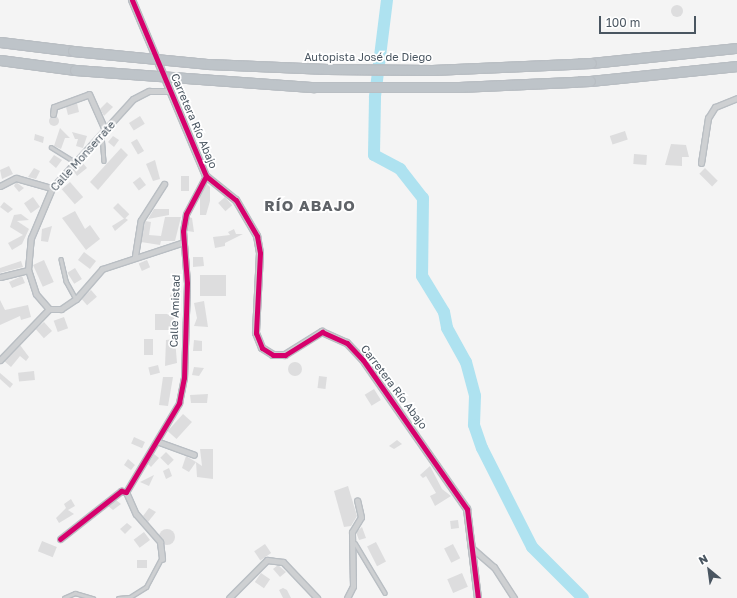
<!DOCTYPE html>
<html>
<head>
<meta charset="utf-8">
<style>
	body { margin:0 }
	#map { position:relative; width:737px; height:598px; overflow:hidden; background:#f4f4f4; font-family:"Golos Text",sans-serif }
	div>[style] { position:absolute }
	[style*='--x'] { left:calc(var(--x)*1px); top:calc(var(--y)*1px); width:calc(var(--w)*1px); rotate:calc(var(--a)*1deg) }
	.river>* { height:12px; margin:-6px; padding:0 6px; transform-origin:6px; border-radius:6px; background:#aee2f0 }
	.building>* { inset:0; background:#ddddde; transform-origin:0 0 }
	.round { border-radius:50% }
	.roads { filter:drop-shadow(1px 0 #b9bec3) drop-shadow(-1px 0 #b9bec3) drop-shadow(0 1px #b9bec3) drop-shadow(0 -1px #b9bec3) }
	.service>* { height:2.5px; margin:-1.25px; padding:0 1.25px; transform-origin:1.25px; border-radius:1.25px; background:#ced0d2 }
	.minor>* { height:5px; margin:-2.5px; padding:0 2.5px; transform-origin:2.5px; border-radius:2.5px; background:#ced0d2 }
	.tertiary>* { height:6px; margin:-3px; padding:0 3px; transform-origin:3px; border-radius:3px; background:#ced0d2 }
	.motorway>* { height:9px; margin:-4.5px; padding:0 4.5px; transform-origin:4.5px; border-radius:4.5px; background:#bec4c9 }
	.bridges { filter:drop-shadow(1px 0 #b9bec3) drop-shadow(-1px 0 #b9bec3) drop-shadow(0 1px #b9bec3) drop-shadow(0 -1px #b9bec3) }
	.motorway-bridge>* { height:9px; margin:-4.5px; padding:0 4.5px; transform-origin:4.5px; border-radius:4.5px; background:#bec4c9 }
	.cycleway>* { height:5px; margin:-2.5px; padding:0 2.5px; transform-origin:2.5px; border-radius:2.5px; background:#d6006c }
	span { translate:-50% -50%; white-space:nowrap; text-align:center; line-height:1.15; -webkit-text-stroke:3.5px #fff; paint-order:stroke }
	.street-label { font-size:11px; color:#4a5661 }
	.district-label { font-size:15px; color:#5f6368; font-weight:700; letter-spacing:1px }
	.north { position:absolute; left:689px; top:550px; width:40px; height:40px; -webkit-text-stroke:3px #fff; paint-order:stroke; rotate:331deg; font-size:11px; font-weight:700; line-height:16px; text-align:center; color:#4a5661 }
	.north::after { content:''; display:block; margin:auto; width:14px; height:18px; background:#4a5661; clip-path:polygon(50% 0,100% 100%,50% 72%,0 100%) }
	.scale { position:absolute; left:599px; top:16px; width:97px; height:18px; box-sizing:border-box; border:2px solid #4a5661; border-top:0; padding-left:5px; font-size:12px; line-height:14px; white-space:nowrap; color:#4a5661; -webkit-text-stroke:3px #fff; paint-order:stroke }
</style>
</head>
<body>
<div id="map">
	<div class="river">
		<i style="--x:387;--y:0;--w:98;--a:97.1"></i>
		<i style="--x:375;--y:97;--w:58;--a:91"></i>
		<i style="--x:374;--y:155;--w:30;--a:28"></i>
		<i style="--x:400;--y:169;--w:37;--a:52"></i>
		<i style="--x:423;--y:198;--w:78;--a:90.7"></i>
		<i style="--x:422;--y:276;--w:42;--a:58.6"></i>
		<i style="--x:444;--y:312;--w:16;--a:79"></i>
		<i style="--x:447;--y:328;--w:39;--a:61"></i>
		<i style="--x:466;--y:362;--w:35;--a:75"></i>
		<i style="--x:475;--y:396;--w:29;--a:92"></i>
		<i style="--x:474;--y:425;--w:24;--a:71"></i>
		<i style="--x:482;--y:448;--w:111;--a:63.2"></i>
		<i style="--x:532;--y:547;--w:72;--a:45"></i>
	</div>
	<div class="building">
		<i class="round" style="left:671px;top:5px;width:12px;height:12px"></i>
		<i style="clip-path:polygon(107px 102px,113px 107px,104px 116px,100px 109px)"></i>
		<i style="clip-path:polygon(77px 103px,79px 112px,68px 115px,66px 107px)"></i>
		<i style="left:140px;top:116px;width:9px;height:13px;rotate:58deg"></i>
		<i class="round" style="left:49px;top:116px;width:10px;height:10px"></i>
		<i style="clip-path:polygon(60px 128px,70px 138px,65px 138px,61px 149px,54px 146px)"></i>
		<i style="left:625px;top:131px;width:9px;height:16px;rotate:72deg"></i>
		<i style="clip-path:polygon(72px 132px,87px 136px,83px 148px,76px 146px,78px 139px,75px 139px)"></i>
		<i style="clip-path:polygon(35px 134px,44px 137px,43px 143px,34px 140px)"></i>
		<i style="clip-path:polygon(113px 136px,119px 140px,114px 147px,108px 142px)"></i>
		<i style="left:137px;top:139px;width:14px;height:7px;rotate:60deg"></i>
		<i style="clip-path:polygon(671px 144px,686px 145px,689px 157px,682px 157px,682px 166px,665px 165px)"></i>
		<i style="clip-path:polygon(121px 148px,128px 155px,98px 190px,90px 182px)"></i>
		<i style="left:634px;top:154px;width:13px;height:10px;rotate:4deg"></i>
		<i style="clip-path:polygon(54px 155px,62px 160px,56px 168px,49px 162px)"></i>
		<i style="clip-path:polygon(155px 160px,160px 179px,153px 181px,146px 164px)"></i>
		<i style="clip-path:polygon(82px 162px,87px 168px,77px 176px,73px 170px)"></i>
		<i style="clip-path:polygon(9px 166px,13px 174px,2px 179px,0 170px)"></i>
		<i style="clip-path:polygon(34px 168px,40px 171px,36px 179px,28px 177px)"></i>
		<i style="left:705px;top:168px;width:18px;height:8px;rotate:45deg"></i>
		<i style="left:181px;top:176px;width:8px;height:15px"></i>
		<i style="left:140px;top:177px;width:10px;height:9px;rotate:53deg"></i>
		<i style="clip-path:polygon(16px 182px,24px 188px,19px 192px,14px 186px)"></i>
		<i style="left:70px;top:182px;width:20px;height:11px;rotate:49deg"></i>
		<i style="clip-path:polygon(207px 184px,210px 187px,210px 201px,206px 215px,200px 215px,200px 195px)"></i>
		<i style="left:33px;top:197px;width:12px;height:11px;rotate:55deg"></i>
		<i style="left:225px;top:197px;width:11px;height:9px;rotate:49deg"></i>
		<i style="clip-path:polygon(4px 202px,13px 209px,8px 213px,0 207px)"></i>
		<i style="left:118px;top:203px;width:16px;height:7px;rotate:45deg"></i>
		<i style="clip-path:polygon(154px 209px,169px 209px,169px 215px,148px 219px)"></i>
		<i style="clip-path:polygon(75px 211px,85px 229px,90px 225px,100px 239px,86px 250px,62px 218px)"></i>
		<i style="clip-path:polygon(21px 214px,29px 220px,17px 221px,29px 229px,22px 244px,12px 250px,8px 243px,23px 235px,10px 227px,14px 215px)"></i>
		<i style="clip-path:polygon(165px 217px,181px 217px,175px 241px,161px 241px,160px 245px,141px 242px,145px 221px,151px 222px,149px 235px,161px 236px)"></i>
		<i style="clip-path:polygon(189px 217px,192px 218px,194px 232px,187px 231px)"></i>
		<i style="clip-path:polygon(125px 218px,128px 220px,115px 231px,112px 226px)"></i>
		<i style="clip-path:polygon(52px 226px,48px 242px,41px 241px,42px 229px)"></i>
		<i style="clip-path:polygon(234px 229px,236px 234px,243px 234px,225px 243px,225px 246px,215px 248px,213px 237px,230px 235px,228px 232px)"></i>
		<i style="left:84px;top:252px;width:15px;height:10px;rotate:37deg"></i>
		<i style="clip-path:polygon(193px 257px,203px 257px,204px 266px,193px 267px)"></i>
		<i style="left:44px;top:260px;width:24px;height:12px;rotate:66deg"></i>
		<i style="left:147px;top:260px;width:8px;height:9px;rotate:67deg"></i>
		<i style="clip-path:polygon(21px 261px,23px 267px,0 273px,0 268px)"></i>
		<i style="left:75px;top:268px;width:13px;height:9px;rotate:58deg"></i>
		<i style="left:200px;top:275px;width:26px;height:21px"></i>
		<i style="clip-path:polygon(22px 276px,25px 283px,12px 288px,9px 282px)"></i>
		<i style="left:91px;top:290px;width:9px;height:13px;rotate:49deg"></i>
		<i style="clip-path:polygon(179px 292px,180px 300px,171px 301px,170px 295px)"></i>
		<i style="clip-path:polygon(0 300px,5px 310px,28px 305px,31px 317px,21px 320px,20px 316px,0 325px)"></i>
		<i style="clip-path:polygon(204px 301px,208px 327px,194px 326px,197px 318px,194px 303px)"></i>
		<i style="left:174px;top:314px;width:16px;height:19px;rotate:90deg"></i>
		<i style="left:64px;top:317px;width:12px;height:11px;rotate:70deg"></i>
		<i style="left:44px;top:322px;width:12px;height:11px;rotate:48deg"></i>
		<i style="left:144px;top:339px;width:9px;height:16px"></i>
		<i style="clip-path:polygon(175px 339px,177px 363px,165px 366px,166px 340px)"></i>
		<i style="clip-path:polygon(194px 340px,202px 341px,202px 351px,193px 351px)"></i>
		<i style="clip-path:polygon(20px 345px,29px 357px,26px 361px,20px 356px,11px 367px,4px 361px)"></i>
		<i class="round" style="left:288px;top:362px;width:14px;height:14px"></i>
		<i style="left:158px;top:365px;width:8px;height:10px;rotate:76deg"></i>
		<i style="clip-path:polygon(194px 367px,204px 368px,199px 376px,192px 375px)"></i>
		<i style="left:34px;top:371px;width:9px;height:16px;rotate:84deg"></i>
		<i style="clip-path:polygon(0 373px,13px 384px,10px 388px,0 379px)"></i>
		<i style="left:319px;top:376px;width:8px;height:12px;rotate:7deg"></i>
		<i style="clip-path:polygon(163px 377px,173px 377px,168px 406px,159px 405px)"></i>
		<i style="left:374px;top:389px;width:13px;height:11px;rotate:58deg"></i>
		<i style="clip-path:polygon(208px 394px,207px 403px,191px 403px,190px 395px)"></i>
		<i style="left:183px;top:414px;width:12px;height:23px;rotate:42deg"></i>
		<i style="left:134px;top:437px;width:12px;height:7px;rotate:24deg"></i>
		<i style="clip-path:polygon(397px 440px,402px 444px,394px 449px,389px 446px)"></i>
		<i style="clip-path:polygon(200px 449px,213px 449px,213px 479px,197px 477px,196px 462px,202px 466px)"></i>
		<i style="left:166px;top:452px;width:11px;height:8px;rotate:45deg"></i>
		<i style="clip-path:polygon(154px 454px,159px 458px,151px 467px,148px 464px)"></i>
		<i style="clip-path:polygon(186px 456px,196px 462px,189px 472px,182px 468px)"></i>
		<i style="clip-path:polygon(128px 459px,135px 465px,131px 470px,124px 465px)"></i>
		<i style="clip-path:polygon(430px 466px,442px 489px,451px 496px,435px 506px,430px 496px,436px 493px,426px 476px,423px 478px,420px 475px)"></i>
		<i style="clip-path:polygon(169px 468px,172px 476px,166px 479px,163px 471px)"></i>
		<i style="clip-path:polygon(154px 475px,149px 486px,140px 482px)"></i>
		<i style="clip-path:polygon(348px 486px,357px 516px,351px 526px,344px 527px,334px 491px)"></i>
		<i style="clip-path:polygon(71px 499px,75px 506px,68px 510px,74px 514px,59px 523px,56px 518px,66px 508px,64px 504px)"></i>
		<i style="clip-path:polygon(116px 500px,121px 504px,113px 510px,108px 506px)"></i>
		<i style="clip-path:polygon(149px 508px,156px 512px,148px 522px,143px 516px)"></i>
		<i style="left:458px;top:520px;width:8px;height:8px;rotate:83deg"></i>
		<i style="clip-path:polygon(127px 523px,132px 527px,125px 534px,120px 529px)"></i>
		<i style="clip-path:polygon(362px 527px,366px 538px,359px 540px,356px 532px)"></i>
		<i class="round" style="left:159px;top:529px;width:16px;height:16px"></i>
		<i style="left:144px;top:532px;width:10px;height:13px;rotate:53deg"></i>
		<i style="left:42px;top:541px;width:16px;height:11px;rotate:22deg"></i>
		<i style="left:376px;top:542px;width:22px;height:10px;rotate:63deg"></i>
		<i style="left:265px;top:544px;width:11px;height:13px;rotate:56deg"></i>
		<i style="left:453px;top:544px;width:16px;height:10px;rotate:63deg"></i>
		<i style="left:147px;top:560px;width:8px;height:10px;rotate:90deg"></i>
		<i style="clip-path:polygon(278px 565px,286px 572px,280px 577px,273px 569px)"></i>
		<i style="left:261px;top:573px;width:11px;height:11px;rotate:34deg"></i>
		<i style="left:462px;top:573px;width:15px;height:16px;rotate:67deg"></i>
		<i style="clip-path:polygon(283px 588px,287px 590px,291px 598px,283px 598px,279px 590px)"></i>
	</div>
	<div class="roads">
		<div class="service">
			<i style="--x:102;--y:134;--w:27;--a:86"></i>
			<i style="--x:51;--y:147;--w:28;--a:32"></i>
			<i style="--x:61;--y:259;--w:23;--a:77"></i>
			<i style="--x:66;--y:281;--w:21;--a:61"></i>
			<i style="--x:355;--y:543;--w:58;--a:59"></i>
			<i style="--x:64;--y:598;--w:12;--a:-24"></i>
			<i style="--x:75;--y:593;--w:19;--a:16"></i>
			<i style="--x:118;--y:598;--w:12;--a:-5"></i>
			<i style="--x:130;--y:597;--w:19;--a:-32"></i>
			<i style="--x:146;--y:587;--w:32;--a:-62"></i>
		</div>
		<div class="minor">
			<i style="--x:53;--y:114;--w:7;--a:-82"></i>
			<i style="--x:54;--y:107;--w:37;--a:-20"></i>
			<i style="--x:89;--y:94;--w:39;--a:66"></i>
			<i style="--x:701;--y:163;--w:46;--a:-81.2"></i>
			<i style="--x:708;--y:118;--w:13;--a:-58"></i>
			<i style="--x:715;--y:107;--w:24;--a:-22"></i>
			<i style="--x:0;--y:186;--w:18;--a:-27"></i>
			<i style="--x:16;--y:178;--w:37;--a:16"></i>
			<i style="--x:135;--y:256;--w:36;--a:-81"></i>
			<i style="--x:141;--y:220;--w:43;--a:-57.4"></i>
			<i style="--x:0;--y:277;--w:29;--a:-14"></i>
			<i style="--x:49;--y:309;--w:20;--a:-131"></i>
			<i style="--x:36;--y:294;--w:25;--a:-108"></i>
			<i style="--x:28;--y:270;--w:32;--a:-85"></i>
			<i style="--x:31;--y:238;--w:54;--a:-67.2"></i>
			<i style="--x:52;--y:188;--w:120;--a:-47.7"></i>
			<i style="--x:133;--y:99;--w:18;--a:-27"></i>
			<i style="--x:149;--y:91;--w:21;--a:0"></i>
			<i style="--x:49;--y:309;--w:12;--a:0"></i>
			<i style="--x:61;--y:309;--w:18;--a:-34"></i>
			<i style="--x:76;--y:299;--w:40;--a:-49"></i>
			<i style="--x:102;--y:269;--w:86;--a:-18.2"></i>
			<i style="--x:0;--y:360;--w:71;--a:-46.1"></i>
			<i style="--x:159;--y:442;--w:37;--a:20"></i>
			<i style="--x:126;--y:492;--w:24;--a:66"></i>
			<i style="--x:136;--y:514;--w:37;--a:49"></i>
			<i style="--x:160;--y:542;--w:17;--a:83"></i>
			<i style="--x:60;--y:539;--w:78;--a:-38.2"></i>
			<i style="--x:121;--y:491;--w:5;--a:11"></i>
			<i style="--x:126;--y:492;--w:104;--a:-59.2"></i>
			<i style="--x:179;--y:403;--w:25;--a:-79"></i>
			<i style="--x:184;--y:378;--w:95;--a:-88.2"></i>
			<i style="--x:187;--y:283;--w:52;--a:-94.4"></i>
			<i style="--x:183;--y:231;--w:17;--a:-80"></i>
			<i style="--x:186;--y:214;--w:43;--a:-62.2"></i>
			<i style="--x:473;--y:549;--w:28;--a:41"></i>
			<i style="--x:494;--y:567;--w:37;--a:57"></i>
			<i style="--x:229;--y:598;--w:54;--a:-45"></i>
			<i style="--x:267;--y:560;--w:16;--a:7"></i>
			<i style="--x:283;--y:562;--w:50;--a:46.6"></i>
			<i style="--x:347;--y:598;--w:13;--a:-63"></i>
			<i style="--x:353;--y:586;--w:54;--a:-91.1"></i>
			<i style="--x:352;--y:532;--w:17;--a:-59"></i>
			<i style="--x:361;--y:517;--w:17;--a:-103"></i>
		</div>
		<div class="tertiary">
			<i style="--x:132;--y:0;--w:191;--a:67.2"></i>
			<i style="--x:206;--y:176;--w:38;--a:39"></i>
			<i style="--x:236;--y:200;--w:42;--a:59.7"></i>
			<i style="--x:257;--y:236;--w:17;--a:80"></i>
			<i style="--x:260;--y:253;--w:80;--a:92.9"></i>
			<i style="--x:256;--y:333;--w:16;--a:68"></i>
			<i style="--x:262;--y:348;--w:13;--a:32"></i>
			<i style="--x:273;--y:355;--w:12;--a:0"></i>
			<i style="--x:285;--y:355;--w:44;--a:-31.9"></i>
			<i style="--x:322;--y:332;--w:27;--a:24"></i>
			<i style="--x:347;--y:343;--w:23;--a:47"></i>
			<i style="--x:363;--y:360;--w:182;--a:55.1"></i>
			<i style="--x:467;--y:509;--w:90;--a:83"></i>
		</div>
		<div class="motorway">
			<i style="--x:0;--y:42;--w:74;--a:7"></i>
			<i style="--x:0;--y:60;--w:76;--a:7.6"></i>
			<i style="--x:591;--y:63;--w:147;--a:-5.9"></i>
			<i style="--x:590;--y:81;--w:148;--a:-5.8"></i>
		</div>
	</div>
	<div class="bridges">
		<div class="motorway-bridge">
			<i style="--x:73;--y:51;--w:137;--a:5.5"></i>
			<i style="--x:209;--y:64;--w:118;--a:2.4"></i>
			<i style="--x:327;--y:69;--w:105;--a:0.5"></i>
			<i style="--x:432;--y:70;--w:159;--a:-2.5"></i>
			<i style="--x:75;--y:70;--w:240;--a:4.1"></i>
			<i style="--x:314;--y:87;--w:145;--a:0"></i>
			<i style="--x:459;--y:87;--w:131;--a:-2.6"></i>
		</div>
	</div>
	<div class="cycleway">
		<i style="--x:132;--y:0;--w:191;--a:67.2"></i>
		<i style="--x:206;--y:176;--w:38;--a:39"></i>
		<i style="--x:236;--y:200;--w:42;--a:59.7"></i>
		<i style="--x:257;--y:236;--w:17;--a:80"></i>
		<i style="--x:260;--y:253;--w:80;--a:92.9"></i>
		<i style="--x:256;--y:333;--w:16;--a:68"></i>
		<i style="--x:262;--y:348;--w:13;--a:32"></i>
		<i style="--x:273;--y:355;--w:12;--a:0"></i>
		<i style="--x:285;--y:355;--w:44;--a:-31.9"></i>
		<i style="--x:322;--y:332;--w:27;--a:24"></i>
		<i style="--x:347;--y:343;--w:23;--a:47"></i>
		<i style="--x:363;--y:360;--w:182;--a:55.1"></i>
		<i style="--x:467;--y:509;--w:90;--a:83"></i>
		<i style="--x:60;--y:539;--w:78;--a:-38.2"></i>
		<i style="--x:121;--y:491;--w:5;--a:11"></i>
		<i style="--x:126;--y:492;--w:104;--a:-59.2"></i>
		<i style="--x:179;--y:403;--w:25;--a:-79"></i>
		<i style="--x:184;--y:378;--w:95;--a:-88.2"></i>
		<i style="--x:187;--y:283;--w:52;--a:-94.4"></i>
		<i style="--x:183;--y:231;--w:17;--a:-80"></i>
		<i style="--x:186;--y:214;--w:43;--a:-62.2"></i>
	</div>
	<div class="street-label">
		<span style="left:368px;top:57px">Autopista José de Diego</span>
		<span style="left:194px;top:121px;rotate:67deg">Carretera Río Abajo</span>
		<span style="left:83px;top:156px;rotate:-48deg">Calle Monserrate</span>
		<span style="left:175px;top:311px;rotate:-88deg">Calle Amistad</span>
		<span style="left:394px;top:387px;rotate:53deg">Carretera Río Abajo</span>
	</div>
	<div class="district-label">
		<span style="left:310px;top:206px">RÍO ABAJO</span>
	</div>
	<div class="north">N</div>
	<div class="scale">100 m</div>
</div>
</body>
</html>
